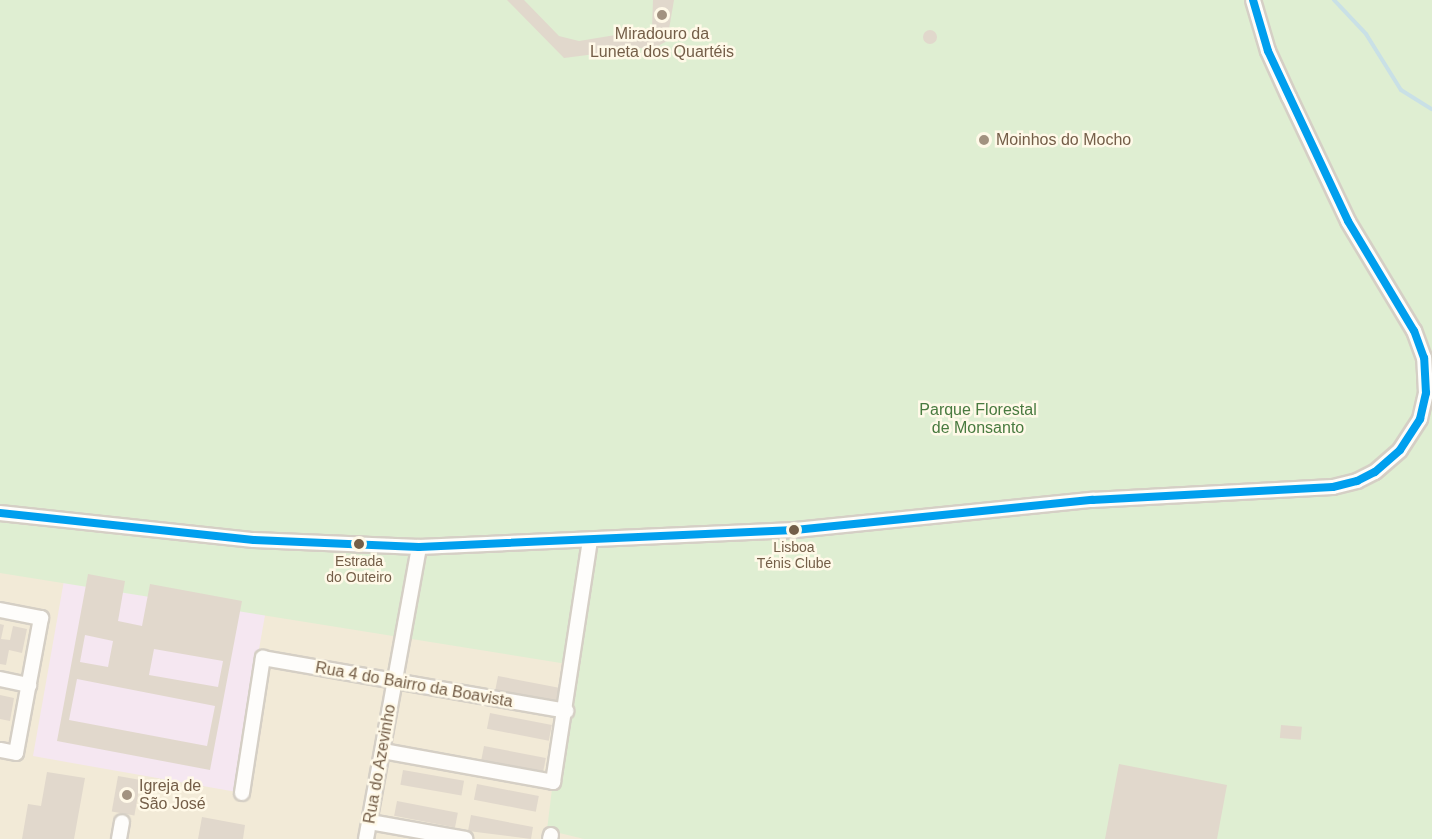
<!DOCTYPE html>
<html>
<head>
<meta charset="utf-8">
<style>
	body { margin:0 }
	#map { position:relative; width:1432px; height:839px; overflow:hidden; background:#f7f2e7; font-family:Helvetica,sans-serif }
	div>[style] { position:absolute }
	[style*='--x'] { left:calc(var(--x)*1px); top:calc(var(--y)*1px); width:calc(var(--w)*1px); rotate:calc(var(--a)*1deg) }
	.residential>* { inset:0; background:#f2ead7 }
	.education>* { inset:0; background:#f5e7f1; transform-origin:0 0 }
	.green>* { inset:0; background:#dfeed2 }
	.stream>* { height:4px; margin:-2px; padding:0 2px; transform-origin:2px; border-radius:2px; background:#c9e0e6 }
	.building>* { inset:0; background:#e1d8cc; transform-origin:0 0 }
	.round { border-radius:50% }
	.roads { filter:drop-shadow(2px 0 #d5cfc5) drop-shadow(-2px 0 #d5cfc5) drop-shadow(0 2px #d5cfc5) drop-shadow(0 -2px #d5cfc5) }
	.minor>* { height:14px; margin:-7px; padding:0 7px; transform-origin:7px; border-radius:7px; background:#fefdfb }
	.bus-1>* { height:8px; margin:-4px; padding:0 4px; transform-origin:4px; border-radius:4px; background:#009fee }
	.dots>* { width:16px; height:16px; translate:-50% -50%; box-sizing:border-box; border:3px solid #fff9e8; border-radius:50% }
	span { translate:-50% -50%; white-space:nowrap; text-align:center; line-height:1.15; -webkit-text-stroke:5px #fff9e8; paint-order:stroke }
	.bus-label { font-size:14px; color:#745e48 }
	.poi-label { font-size:16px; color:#745e48 }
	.left { translate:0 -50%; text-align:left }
	.park-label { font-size:16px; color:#487a3f }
	.street-label { font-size:16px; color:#745e48 }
</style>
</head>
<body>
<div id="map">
	<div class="residential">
		<i style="clip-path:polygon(0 540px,600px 605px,676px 839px,0 839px)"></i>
	</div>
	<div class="education">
		<i style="left:66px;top:569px;width:204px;height:190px;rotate:10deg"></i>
	</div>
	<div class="green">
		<i style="clip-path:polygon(0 0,1432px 0,1432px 839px,584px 839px,547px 830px,567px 664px,0 573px)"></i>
	</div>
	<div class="stream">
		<i style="--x:1334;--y:0;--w:47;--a:46.7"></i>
		<i style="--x:1366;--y:34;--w:66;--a:58"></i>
		<i style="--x:1401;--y:90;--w:36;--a:32"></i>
	</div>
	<div class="building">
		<i style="clip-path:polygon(507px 0,524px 0,559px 36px,579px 41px,652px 29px,653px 0,674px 0,667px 41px,658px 46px,564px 58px)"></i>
		<i class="round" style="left:923px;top:30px;width:14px;height:14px"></i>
		<i class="round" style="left:977px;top:133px;width:14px;height:14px"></i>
		<i style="clip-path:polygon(evenodd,88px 574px,125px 581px,118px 621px,142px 626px,150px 584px,242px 601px,210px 770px,57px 741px,88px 574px,85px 635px,113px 641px,108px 667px,80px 662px,85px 635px,88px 574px,154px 649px,223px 661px,218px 687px,149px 675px,154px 649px,88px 574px,77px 679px,215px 706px,207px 746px,69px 720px,77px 679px)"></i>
		<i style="clip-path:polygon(0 624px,4px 625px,1px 639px,10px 640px,13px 626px,27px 629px,22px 653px,9px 650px,6px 665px,0 664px)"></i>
		<i style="left:498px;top:676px;width:62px;height:16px;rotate:11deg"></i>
		<i style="clip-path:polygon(0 695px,14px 698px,10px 721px,0 719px)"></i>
		<i style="left:490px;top:713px;width:63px;height:16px;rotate:11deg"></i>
		<i style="left:1281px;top:725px;width:21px;height:13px;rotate:5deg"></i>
		<i style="left:484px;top:746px;width:63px;height:16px;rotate:11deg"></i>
		<i style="clip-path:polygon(1119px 764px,1227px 785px,1217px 839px,1105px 839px)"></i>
		<i style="left:403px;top:770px;width:62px;height:15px;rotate:10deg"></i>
		<i style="clip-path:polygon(47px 772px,85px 778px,74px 839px,22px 839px,28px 804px,41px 806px)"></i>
		<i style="left:118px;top:776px;width:23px;height:36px;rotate:10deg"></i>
		<i style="left:477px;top:784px;width:63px;height:16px;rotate:11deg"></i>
		<i style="left:397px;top:801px;width:62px;height:15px;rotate:11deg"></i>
		<i style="clip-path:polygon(471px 815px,533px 827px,531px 839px,468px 831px)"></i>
		<i style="clip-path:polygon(202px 817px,245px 825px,243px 839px,198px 839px)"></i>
	</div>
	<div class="roads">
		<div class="minor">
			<i style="--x:0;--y:513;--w:255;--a:6.1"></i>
			<i style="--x:254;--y:540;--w:165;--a:2.4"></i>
			<i style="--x:419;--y:547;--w:376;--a:-2.6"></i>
			<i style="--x:795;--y:530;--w:299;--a:-5.8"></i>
			<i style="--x:1092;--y:500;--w:241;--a:-3.1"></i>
			<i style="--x:1333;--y:487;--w:25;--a:-14"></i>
			<i style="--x:1357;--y:481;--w:20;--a:-27"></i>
			<i style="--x:1375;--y:472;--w:33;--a:-41"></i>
			<i style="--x:1400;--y:450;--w:37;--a:-57"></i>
			<i style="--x:1420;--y:419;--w:27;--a:-77"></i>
			<i style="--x:1426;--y:393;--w:35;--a:-93"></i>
			<i style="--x:1424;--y:358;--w:29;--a:-110"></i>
			<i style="--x:1414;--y:331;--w:128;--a:-121"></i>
			<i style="--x:1348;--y:221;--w:137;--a:-115.4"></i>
			<i style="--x:1289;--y:97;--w:51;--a:-114.5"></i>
			<i style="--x:1268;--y:51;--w:53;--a:-106.4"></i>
			<i style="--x:0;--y:610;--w:42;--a:11"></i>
			<i style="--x:41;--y:618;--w:137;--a:100.5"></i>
			<i style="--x:16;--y:753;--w:16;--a:-169"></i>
			<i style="--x:0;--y:679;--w:30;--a:12"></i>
			<i style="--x:383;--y:751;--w:173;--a:10.3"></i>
			<i style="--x:553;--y:782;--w:245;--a:-81.3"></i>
			<i style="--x:242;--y:793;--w:137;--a:-81.2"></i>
			<i style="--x:263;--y:658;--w:308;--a:9.9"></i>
			<i style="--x:370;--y:822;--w:97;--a:10.1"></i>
			<i style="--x:119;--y:839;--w:17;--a:-80"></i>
			<i style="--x:366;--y:839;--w:297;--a:-79.7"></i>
			<i style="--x:550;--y:839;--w:4;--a:-76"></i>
		</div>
	</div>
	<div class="bus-1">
		<i style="--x:0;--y:513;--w:255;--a:6.1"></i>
		<i style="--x:254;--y:540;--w:165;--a:2.4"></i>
		<i style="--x:419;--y:547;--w:376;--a:-2.6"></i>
		<i style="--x:795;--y:530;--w:299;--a:-5.8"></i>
		<i style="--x:1092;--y:500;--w:241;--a:-3.1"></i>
		<i style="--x:1333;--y:487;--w:25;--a:-14"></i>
		<i style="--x:1357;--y:481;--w:20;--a:-27"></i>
		<i style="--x:1375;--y:472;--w:33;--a:-41"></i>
		<i style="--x:1400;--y:450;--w:37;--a:-57"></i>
		<i style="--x:1420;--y:419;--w:27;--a:-77"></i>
		<i style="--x:1426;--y:393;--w:35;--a:-93"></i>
		<i style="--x:1424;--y:358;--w:29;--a:-110"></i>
		<i style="--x:1414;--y:331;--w:128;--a:-121"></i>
		<i style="--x:1348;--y:221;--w:188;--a:-115.2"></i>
		<i style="--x:1268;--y:51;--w:53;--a:-106.4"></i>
	</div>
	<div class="dots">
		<i style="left:662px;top:15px;background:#a29280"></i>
		<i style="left:984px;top:140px;background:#a29280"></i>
		<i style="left:794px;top:530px;background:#745e48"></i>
		<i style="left:359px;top:544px;background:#745e48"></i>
		<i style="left:127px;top:795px;background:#a29280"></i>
	</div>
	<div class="bus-label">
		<span style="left:794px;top:555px">Lisboa<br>Ténis Clube</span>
		<span style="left:359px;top:569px">Estrada<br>do Outeiro</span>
	</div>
	<div class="poi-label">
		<span style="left:662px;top:43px">Miradouro da<br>Luneta dos Quartéis</span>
		<span class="left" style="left:996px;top:140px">Moinhos do Mocho</span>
		<span class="left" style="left:139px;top:795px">Igreja de<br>São José</span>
	</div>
	<div class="park-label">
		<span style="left:978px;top:419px">Parque Florestal<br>de Monsanto</span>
	</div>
	<div class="street-label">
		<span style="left:414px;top:685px;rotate:10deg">Rua 4 do Bairro da Boavista</span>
		<span style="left:380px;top:764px;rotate:-80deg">Rua do Azevinho</span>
	</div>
</div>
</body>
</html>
